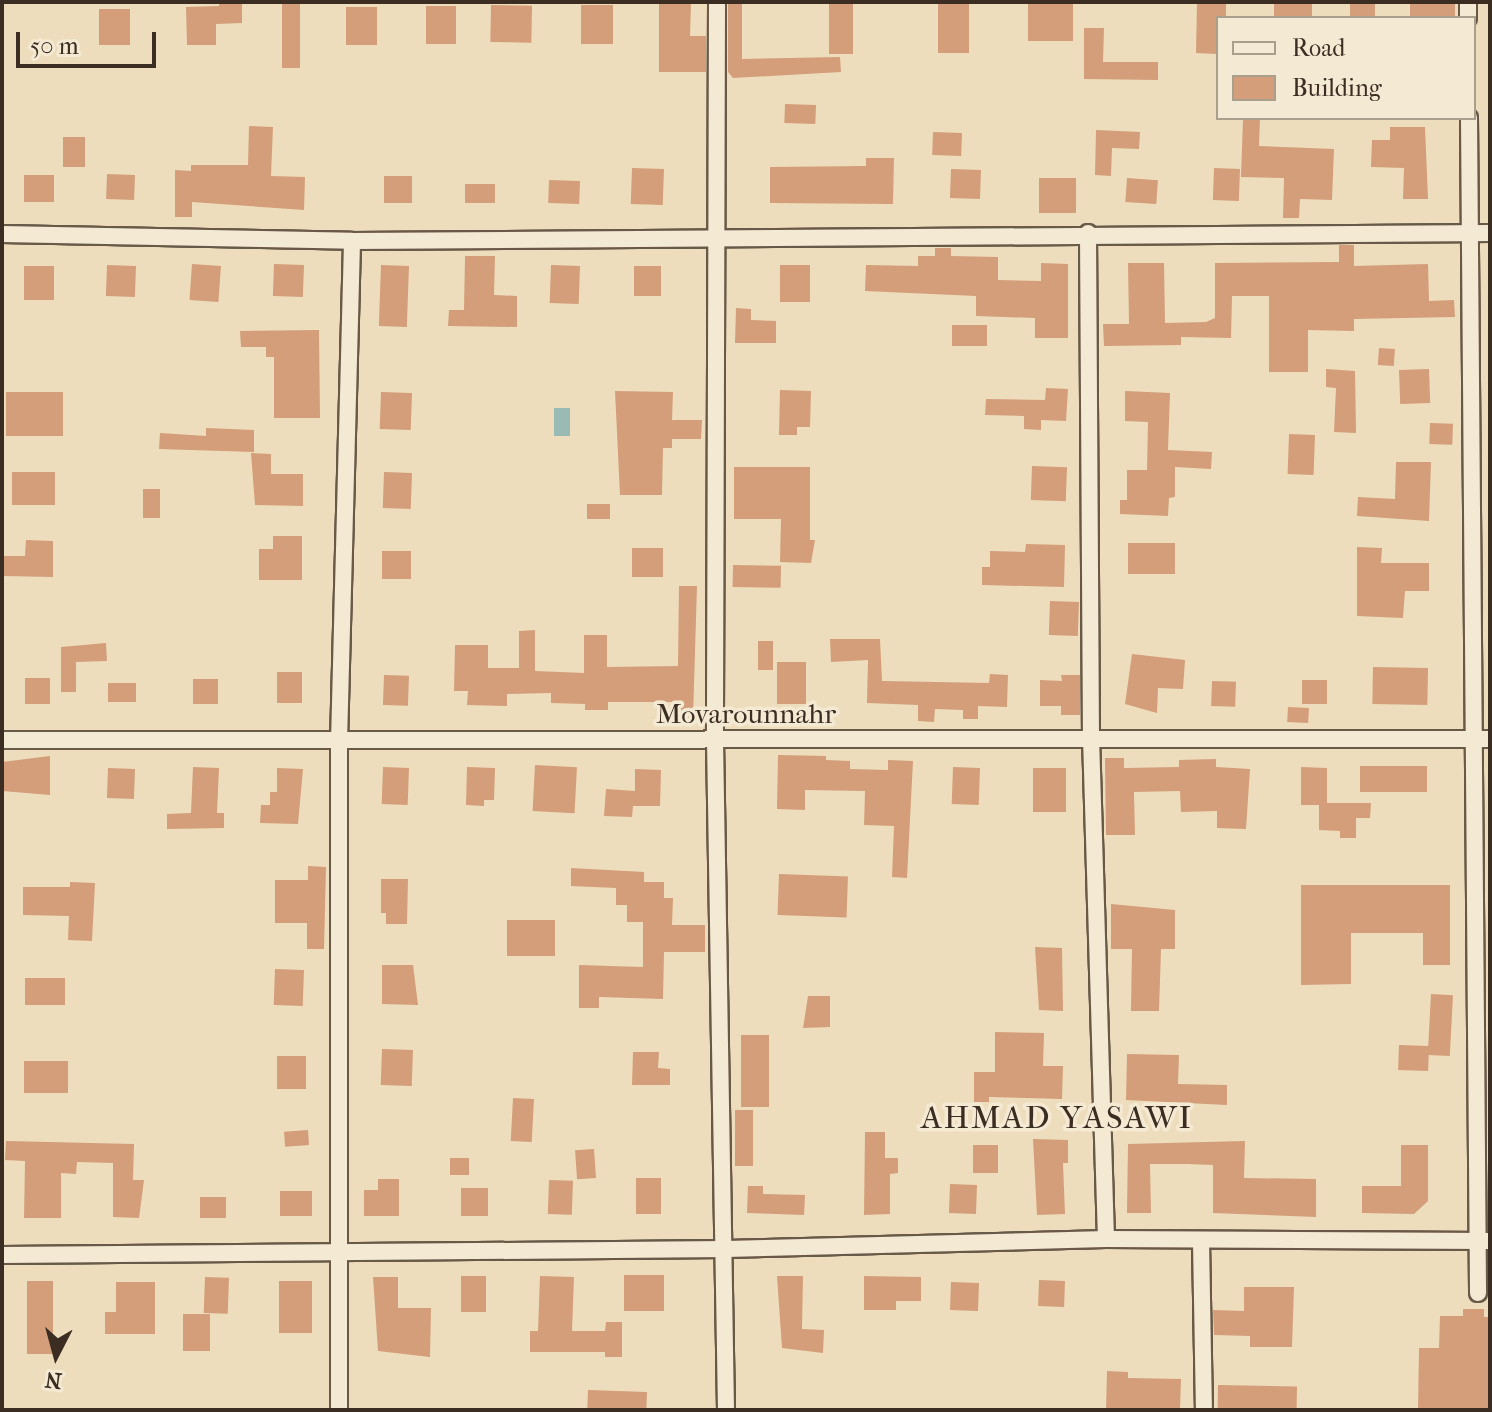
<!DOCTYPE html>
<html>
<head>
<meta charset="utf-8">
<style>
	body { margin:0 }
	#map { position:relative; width:1492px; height:1412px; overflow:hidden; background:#eeddbc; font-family:"IM FELL French Canon",serif }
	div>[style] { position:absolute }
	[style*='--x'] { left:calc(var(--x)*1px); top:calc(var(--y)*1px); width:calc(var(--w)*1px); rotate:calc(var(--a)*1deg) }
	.water>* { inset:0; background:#99bbb4; transform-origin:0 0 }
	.building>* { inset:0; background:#d39e79; transform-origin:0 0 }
	.roads { filter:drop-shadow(2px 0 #685948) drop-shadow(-2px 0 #685948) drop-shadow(0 2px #685948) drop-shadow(0 -2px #685948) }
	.minor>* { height:16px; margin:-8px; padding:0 8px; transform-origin:8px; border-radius:8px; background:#f4e9d3 }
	span { translate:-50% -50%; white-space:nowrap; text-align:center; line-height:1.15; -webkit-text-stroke:7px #f4e9d3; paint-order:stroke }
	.street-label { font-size:28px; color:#3b2d21 }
	.quarter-label { font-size:32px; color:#3b2d21; letter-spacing:2px }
	.frame { position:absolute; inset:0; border:4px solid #3b2d21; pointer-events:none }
	.legend { position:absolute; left:1216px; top:16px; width:260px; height:104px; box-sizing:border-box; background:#f4e9d3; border:2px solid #aa9e8c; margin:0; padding:10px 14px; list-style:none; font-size:24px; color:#3b2d21 }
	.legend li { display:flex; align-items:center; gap:16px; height:40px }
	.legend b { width:40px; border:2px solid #aa9e8c }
	.north { position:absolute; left:16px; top:1316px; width:80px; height:80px; -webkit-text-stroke:6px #f4e9d3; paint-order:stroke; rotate:186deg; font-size:22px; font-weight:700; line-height:32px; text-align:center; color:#3b2d21 }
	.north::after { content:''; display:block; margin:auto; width:28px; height:36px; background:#3b2d21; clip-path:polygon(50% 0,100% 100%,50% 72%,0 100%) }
	.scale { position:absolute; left:16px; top:32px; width:140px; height:36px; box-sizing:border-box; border:4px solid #3b2d21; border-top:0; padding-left:10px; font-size:24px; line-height:28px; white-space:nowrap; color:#3b2d21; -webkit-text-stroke:6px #f4e9d3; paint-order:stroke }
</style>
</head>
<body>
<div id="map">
	<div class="water">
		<i style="left:554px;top:408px;width:16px;height:28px"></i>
	</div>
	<div class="building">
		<i style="clip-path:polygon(219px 2px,242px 2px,242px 23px,216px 24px,216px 45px,187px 45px,186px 7px,219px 6px)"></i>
		<i style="clip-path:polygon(728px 2px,742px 2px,742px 59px,840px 57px,841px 72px,733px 78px,728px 72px)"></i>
		<i style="left:829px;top:2px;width:24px;height:52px"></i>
		<i style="left:938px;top:2px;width:31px;height:51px"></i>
		<i style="left:1028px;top:2px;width:45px;height:39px"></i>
		<i style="clip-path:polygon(1197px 2px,1226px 2px,1226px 18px,1218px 18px,1217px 54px,1196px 53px)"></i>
		<i style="left:1274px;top:2px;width:38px;height:16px"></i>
		<i style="left:1350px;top:2px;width:25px;height:16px"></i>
		<i style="left:1410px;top:2px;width:45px;height:16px"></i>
		<i style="left:282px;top:3px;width:18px;height:65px"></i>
		<i style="clip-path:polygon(659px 3px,691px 3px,690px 36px,706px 36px,706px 72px,659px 72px)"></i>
		<i style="left:491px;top:5px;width:41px;height:37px;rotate:1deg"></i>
		<i style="left:581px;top:5px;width:32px;height:39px"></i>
		<i style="left:426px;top:6px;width:30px;height:38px"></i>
		<i style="left:346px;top:7px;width:31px;height:38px"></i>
		<i style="left:99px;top:9px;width:31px;height:36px"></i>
		<i style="clip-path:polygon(1084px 28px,1104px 28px,1103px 62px,1158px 62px,1158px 80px,1084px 79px)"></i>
		<i style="left:785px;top:104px;width:31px;height:19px;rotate:2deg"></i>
		<i style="clip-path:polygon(1243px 118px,1260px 118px,1259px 146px,1334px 149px,1332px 200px,1300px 199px,1299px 218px,1283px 218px,1284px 178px,1241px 177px)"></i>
		<i style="clip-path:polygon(249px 126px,273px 127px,271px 176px,305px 177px,304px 210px,192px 202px,192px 217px,175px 217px,175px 170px,191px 171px,191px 165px,248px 165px)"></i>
		<i style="clip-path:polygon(1390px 127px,1425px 127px,1428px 199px,1403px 199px,1404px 168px,1371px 167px,1372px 140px,1390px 140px)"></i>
		<i style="clip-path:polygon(1096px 130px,1140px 132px,1139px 149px,1112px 148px,1111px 176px,1095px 175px)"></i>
		<i style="left:933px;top:132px;width:29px;height:23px;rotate:2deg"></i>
		<i style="left:63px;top:137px;width:22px;height:30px"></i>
		<i style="clip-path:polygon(866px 158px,894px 158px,893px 204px,770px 203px,770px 167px,866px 166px)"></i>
		<i style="left:632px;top:168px;width:32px;height:36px;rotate:2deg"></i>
		<i style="left:1214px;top:168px;width:26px;height:32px;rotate:2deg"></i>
		<i style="left:951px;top:169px;width:30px;height:29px;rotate:2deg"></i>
		<i style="left:107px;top:174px;width:28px;height:25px;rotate:2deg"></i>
		<i style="left:24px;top:175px;width:30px;height:27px"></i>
		<i style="left:384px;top:176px;width:28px;height:27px"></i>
		<i style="left:1039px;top:178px;width:37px;height:35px"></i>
		<i style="left:1127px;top:178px;width:31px;height:24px;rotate:4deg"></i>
		<i style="left:549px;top:180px;width:31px;height:23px;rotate:2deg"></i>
		<i style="left:465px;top:184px;width:30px;height:19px"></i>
		<i style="clip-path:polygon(1339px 245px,1354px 245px,1354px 266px,1428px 264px,1429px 301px,1454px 300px,1455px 317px,1354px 319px,1354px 331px,1308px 330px,1308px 372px,1269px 372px,1269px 296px,1232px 296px,1231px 338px,1181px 337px,1181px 345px,1104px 346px,1103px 324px,1129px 324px,1128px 263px,1164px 263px,1165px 323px,1206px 322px,1215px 318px,1215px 263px,1339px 262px)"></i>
		<i style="clip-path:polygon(935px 248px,951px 248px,951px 256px,998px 257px,998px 280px,1041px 281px,1041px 263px,1068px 264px,1068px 338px,1035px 338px,1035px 318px,976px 316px,976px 296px,865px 291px,866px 265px,918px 266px,918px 256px,935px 256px)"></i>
		<i style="clip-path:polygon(465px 256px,495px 256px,494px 295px,517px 296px,517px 327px,448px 326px,449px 310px,464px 310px)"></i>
		<i style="left:192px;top:264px;width:29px;height:36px;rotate:4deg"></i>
		<i style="left:274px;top:264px;width:30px;height:32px;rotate:2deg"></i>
		<i style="left:107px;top:265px;width:29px;height:31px;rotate:2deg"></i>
		<i style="left:381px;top:265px;width:28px;height:61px;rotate:2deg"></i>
		<i style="left:551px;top:265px;width:29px;height:38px;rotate:2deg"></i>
		<i style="left:780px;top:265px;width:30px;height:37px"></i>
		<i style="left:24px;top:266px;width:30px;height:34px"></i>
		<i style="left:634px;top:266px;width:27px;height:30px"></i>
		<i style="clip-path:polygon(736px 308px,751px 309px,751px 320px,776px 321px,776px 343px,735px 343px)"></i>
		<i style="left:952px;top:325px;width:35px;height:21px"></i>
		<i style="clip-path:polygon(319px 330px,320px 418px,274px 418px,274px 357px,266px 357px,266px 347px,241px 347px,240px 331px)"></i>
		<i style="left:1379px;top:348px;width:16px;height:17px;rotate:4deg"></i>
		<i style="clip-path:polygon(1326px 369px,1355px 371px,1356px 433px,1334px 432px,1336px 388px,1326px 387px)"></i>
		<i style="left:1429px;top:369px;width:34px;height:30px;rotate:88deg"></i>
		<i style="clip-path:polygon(1046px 388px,1068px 389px,1066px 421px,1041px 420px,1041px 430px,1024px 429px,1024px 416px,985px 415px,986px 399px,1045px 400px)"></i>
		<i style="clip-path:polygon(780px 390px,811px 391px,810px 427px,797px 427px,797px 435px,779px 435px)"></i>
		<i style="clip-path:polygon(615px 391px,673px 392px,672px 420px,702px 420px,701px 439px,672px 439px,672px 448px,663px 448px,662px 495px,620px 495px)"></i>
		<i style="clip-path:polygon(1125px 391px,1170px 393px,1168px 450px,1212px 452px,1211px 469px,1175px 467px,1175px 497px,1169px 498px,1168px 516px,1120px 514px,1120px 500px,1127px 500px,1127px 470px,1147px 470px,1148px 422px,1125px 421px)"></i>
		<i style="left:6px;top:392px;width:57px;height:44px"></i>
		<i style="left:381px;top:392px;width:31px;height:37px;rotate:2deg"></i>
		<i style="left:1430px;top:423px;width:23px;height:21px;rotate:2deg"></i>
		<i style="clip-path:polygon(206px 428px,254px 430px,254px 452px,159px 449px,160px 433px,206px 436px)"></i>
		<i style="left:1289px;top:434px;width:26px;height:40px;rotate:2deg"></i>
		<i style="clip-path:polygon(251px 453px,271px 454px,271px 474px,303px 474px,303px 506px,255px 505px)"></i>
		<i style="clip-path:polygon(1396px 462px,1431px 462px,1429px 521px,1357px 516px,1358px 497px,1395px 499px)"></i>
		<i style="left:1032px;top:466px;width:35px;height:34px;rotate:2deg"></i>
		<i style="clip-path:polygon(734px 467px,810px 467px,810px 540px,815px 540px,811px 563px,780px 562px,781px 519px,734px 519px)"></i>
		<i style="left:12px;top:472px;width:43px;height:33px"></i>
		<i style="left:384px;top:472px;width:28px;height:36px;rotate:2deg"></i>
		<i style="left:143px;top:489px;width:17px;height:29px"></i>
		<i style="left:587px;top:504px;width:23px;height:15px"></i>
		<i style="clip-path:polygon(273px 536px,302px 536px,302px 580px,259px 580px,259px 549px,273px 549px)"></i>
		<i style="clip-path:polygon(26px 540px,53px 541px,53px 577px,2px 576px,2px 556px,25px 556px)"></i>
		<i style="left:1128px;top:543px;width:47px;height:31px"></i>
		<i style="clip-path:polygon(1026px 544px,1065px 545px,1064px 587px,982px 585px,982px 567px,990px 567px,990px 551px,1025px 552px)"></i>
		<i style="clip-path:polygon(1357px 547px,1382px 548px,1381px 563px,1429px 563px,1429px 591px,1405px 591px,1403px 618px,1357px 616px)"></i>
		<i style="left:632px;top:548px;width:31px;height:29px"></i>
		<i style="left:382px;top:551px;width:29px;height:28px"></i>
		<i style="left:733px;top:565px;width:48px;height:22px;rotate:1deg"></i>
		<i style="clip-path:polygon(679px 586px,697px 586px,693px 718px,674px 718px,674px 702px,608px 702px,608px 710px,585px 710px,585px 704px,551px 703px,551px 693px,507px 694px,507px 706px,467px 705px,468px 691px,454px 691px,455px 645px,488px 645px,488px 668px,519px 668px,519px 631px,535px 630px,535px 671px,584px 673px,584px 635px,607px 635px,607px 667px,678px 666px)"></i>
		<i style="left:1050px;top:601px;width:29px;height:34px;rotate:2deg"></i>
		<i style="clip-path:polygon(830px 639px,880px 639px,882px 681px,989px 683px,990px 674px,1008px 675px,1007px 707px,978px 706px,978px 719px,963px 719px,963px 710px,935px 709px,934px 722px,918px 721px,918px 705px,867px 703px,868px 660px,831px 662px)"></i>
		<i style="left:758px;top:641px;width:15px;height:29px"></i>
		<i style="clip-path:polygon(106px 643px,107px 661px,76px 662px,76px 692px,61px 692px,61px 647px)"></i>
		<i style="clip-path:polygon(1132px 654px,1185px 660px,1183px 689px,1158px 688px,1157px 713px,1125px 704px)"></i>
		<i style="left:777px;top:662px;width:29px;height:42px"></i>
		<i style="left:1373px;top:667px;width:55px;height:37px;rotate:1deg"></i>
		<i style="left:277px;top:672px;width:25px;height:31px"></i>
		<i style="left:384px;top:675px;width:25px;height:30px;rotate:2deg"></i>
		<i style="clip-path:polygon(1061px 675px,1080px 675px,1080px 715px,1061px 715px,1061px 706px,1040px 706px,1040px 680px,1062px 681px)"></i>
		<i style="left:25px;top:678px;width:25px;height:26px"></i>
		<i style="left:193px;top:679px;width:25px;height:25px"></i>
		<i style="left:1302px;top:680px;width:25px;height:24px"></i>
		<i style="left:1212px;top:681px;width:24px;height:25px;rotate:2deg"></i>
		<i style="left:108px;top:683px;width:28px;height:19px"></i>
		<i style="left:1288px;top:707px;width:21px;height:15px;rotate:3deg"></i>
		<i style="clip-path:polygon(778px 755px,826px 756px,826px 760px,850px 761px,850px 769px,888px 770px,888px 760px,913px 761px,907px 878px,892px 877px,894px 826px,864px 825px,865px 791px,805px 790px,805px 810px,777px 809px)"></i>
		<i style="clip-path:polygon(50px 756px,50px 795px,2px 791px,2px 762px)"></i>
		<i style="clip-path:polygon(1105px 758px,1124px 758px,1124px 768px,1179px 767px,1179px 760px,1216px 759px,1216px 767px,1250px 769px,1246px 829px,1217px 828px,1217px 811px,1181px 812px,1180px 791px,1134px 792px,1135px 835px,1106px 835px)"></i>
		<i style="left:535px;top:765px;width:42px;height:46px;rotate:3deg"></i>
		<i style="left:1360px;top:766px;width:67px;height:26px"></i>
		<i style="clip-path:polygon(193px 767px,219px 768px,217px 813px,224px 813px,224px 828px,167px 829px,167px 814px,191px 813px)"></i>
		<i style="left:383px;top:767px;width:26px;height:37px;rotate:2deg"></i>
		<i style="clip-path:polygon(467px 767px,495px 768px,494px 800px,484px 800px,484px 806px,466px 805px)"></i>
		<i style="left:953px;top:767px;width:27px;height:37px;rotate:2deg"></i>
		<i style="clip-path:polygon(1301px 767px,1327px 768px,1327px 803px,1371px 803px,1370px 818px,1356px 818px,1356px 838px,1340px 838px,1340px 831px,1319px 830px,1319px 805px,1301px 805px)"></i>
		<i style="left:108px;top:768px;width:27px;height:30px;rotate:2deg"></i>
		<i style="clip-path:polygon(277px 768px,303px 769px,298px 824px,260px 823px,261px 805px,270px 805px,270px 792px,277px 792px)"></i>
		<i style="left:1033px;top:768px;width:33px;height:44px"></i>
		<i style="clip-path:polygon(635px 769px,661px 770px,660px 806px,633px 806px,632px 817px,604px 816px,606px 789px,635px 791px)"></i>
		<i style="clip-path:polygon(308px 866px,326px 867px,324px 949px,307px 949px,307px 923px,275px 923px,275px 880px,308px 880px)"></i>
		<i style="clip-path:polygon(571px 868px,644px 872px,644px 882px,664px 882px,664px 898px,673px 898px,672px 925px,705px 925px,705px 952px,664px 952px,663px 999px,599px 997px,599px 1008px,579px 1008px,579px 965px,643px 967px,643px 922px,627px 922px,627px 905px,616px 905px,616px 888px,571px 886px)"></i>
		<i style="left:779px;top:874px;width:69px;height:41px;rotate:2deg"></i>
		<i style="clip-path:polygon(381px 879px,408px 879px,407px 924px,386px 924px,386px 913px,381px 913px)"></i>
		<i style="clip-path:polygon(70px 882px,95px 883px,92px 941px,68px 940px,69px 916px,23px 915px,23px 887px,70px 887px)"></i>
		<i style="clip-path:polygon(1301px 885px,1450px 885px,1450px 965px,1423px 965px,1423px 933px,1351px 933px,1351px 984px,1301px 985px)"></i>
		<i style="clip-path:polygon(1111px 904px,1175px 910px,1175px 949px,1161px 949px,1159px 1011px,1131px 1011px,1132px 949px,1111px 949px)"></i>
		<i style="left:555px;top:920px;width:36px;height:48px;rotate:90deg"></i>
		<i style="clip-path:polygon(1035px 947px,1062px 948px,1063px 1011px,1039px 1010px)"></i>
		<i style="clip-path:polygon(382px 965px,413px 965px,418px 1005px,382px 1004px)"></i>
		<i style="left:275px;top:969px;width:29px;height:36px;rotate:2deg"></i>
		<i style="left:25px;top:978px;width:40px;height:27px"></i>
		<i style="left:1431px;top:994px;width:22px;height:61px;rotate:3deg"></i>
		<i style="clip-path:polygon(808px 996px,830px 996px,830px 1027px,803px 1028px)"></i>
		<i style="clip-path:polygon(995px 1032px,1044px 1033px,1043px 1066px,1063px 1066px,1062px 1099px,989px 1097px,989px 1102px,974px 1102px,974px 1072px,995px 1072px)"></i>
		<i style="left:741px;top:1035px;width:28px;height:72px"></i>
		<i style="left:1399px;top:1045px;width:30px;height:25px;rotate:2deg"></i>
		<i style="left:382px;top:1049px;width:31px;height:36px;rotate:2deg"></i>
		<i style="clip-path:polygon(633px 1052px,659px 1052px,658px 1068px,670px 1069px,670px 1085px,632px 1085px)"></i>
		<i style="clip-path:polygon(1127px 1054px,1179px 1055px,1178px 1084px,1227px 1085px,1227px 1105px,1126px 1100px)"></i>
		<i style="left:277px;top:1056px;width:29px;height:33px"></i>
		<i style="left:24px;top:1061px;width:44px;height:32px"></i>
		<i style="left:513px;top:1098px;width:21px;height:43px;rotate:3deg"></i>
		<i style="left:735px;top:1110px;width:18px;height:56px"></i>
		<i style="left:308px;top:1130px;width:15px;height:24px;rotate:86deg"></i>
		<i style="clip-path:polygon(865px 1132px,885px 1132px,885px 1158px,898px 1158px,898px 1173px,890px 1174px,890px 1214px,864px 1215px)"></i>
		<i style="clip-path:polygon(1033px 1139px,1068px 1140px,1068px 1163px,1063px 1163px,1065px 1214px,1037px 1215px)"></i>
		<i style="clip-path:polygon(6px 1141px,134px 1144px,133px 1180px,144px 1180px,139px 1218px,113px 1217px,113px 1163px,77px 1162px,76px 1174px,61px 1173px,61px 1218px,24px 1218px,25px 1161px,5px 1160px)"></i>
		<i style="clip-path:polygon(1245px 1141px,1244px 1178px,1316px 1179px,1316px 1217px,1213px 1213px,1213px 1165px,1188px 1164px,1150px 1164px,1151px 1213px,1127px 1213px,1128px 1144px)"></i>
		<i style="left:973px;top:1145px;width:25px;height:28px"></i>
		<i style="clip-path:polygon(1401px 1145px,1428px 1145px,1428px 1201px,1414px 1214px,1362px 1213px,1362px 1186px,1401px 1186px)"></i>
		<i style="left:594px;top:1149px;width:29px;height:19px;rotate:86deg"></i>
		<i style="left:450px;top:1158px;width:19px;height:17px"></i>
		<i style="left:636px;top:1178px;width:25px;height:36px"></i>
		<i style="clip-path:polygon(378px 1179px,399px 1179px,399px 1216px,364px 1216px,364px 1190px,378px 1190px)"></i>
		<i style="left:549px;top:1180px;width:24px;height:34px;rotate:2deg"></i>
		<i style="left:950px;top:1184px;width:27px;height:29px;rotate:2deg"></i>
		<i style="clip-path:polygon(748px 1186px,763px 1186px,763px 1194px,805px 1195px,804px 1215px,747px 1213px)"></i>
		<i style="left:461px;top:1188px;width:27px;height:28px"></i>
		<i style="left:280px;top:1191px;width:32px;height:25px"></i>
		<i style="left:200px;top:1197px;width:26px;height:21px"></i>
		<i style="left:624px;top:1275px;width:40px;height:36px"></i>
		<i style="left:461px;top:1276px;width:25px;height:36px"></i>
		<i style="clip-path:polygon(540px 1276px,574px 1277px,572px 1331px,605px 1331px,606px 1322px,622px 1322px,622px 1357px,605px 1357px,605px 1352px,530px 1352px,530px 1331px,538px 1331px)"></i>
		<i style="clip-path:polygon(777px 1276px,803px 1276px,802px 1329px,824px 1330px,823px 1353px,782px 1348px)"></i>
		<i style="clip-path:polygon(864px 1276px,921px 1277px,921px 1301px,896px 1301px,896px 1310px,864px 1310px)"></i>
		<i style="left:205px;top:1277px;width:24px;height:36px;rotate:2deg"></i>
		<i style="clip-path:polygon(373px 1277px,398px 1277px,398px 1308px,431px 1308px,430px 1357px,378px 1351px)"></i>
		<i style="left:1039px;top:1280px;width:26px;height:26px;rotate:2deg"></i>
		<i style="left:53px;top:1281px;width:73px;height:26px;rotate:90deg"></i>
		<i style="left:279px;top:1281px;width:33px;height:52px"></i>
		<i style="clip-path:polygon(116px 1282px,155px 1282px,155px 1334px,105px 1334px,105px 1312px,116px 1312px)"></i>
		<i style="left:951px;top:1282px;width:28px;height:28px;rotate:2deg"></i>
		<i style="clip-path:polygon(1244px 1287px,1294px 1287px,1292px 1347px,1250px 1347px,1250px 1336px,1214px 1335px,1213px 1310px,1244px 1311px)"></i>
		<i style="clip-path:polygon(1463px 1309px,1484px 1309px,1484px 1317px,1490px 1317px,1490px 1410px,1418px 1410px,1419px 1348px,1439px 1348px,1440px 1316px,1463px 1316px)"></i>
		<i style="left:183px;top:1314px;width:27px;height:37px"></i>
		<i style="clip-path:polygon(1107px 1371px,1128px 1372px,1128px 1378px,1181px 1379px,1180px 1410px,1106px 1410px)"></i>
		<i style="left:1218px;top:1385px;width:79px;height:25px;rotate:1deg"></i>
		<i style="left:588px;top:1390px;width:59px;height:20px;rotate:2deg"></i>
	</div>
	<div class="roads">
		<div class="minor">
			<i style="--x:717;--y:2;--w:738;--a:90.16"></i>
			<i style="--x:715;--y:740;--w:670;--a:89.06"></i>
			<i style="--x:1468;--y:2;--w:16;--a:90"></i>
			<i style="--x:1469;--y:118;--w:1175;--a:89.56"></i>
			<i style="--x:1088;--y:233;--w:504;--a:89.66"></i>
			<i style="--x:1091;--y:737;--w:502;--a:88.29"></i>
			<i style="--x:2;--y:234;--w:350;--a:1.1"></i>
			<i style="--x:352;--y:241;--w:1138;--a:-0.4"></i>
			<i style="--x:2;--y:740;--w:1488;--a:-0.04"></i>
			<i style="--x:1201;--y:1241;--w:169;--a:89"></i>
			<i style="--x:2;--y:1255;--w:724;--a:-0.47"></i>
			<i style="--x:726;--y:1249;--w:380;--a:-1.5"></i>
			<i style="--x:1106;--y:1239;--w:384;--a:0.3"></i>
			<i style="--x:339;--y:1410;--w:668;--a:-90"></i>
			<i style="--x:339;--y:742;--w:501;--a:-88.51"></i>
		</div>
	</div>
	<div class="street-label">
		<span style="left:746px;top:714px">Movarounnahr</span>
	</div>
	<div class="quarter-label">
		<span style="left:1057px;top:1118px">AHMAD YASAWI</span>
	</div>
	<div class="frame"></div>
	<ul class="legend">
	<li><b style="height:10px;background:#f4e9d3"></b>Road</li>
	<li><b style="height:22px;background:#d39e79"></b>Building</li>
	</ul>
	<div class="north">N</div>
	<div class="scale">50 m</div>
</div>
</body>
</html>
